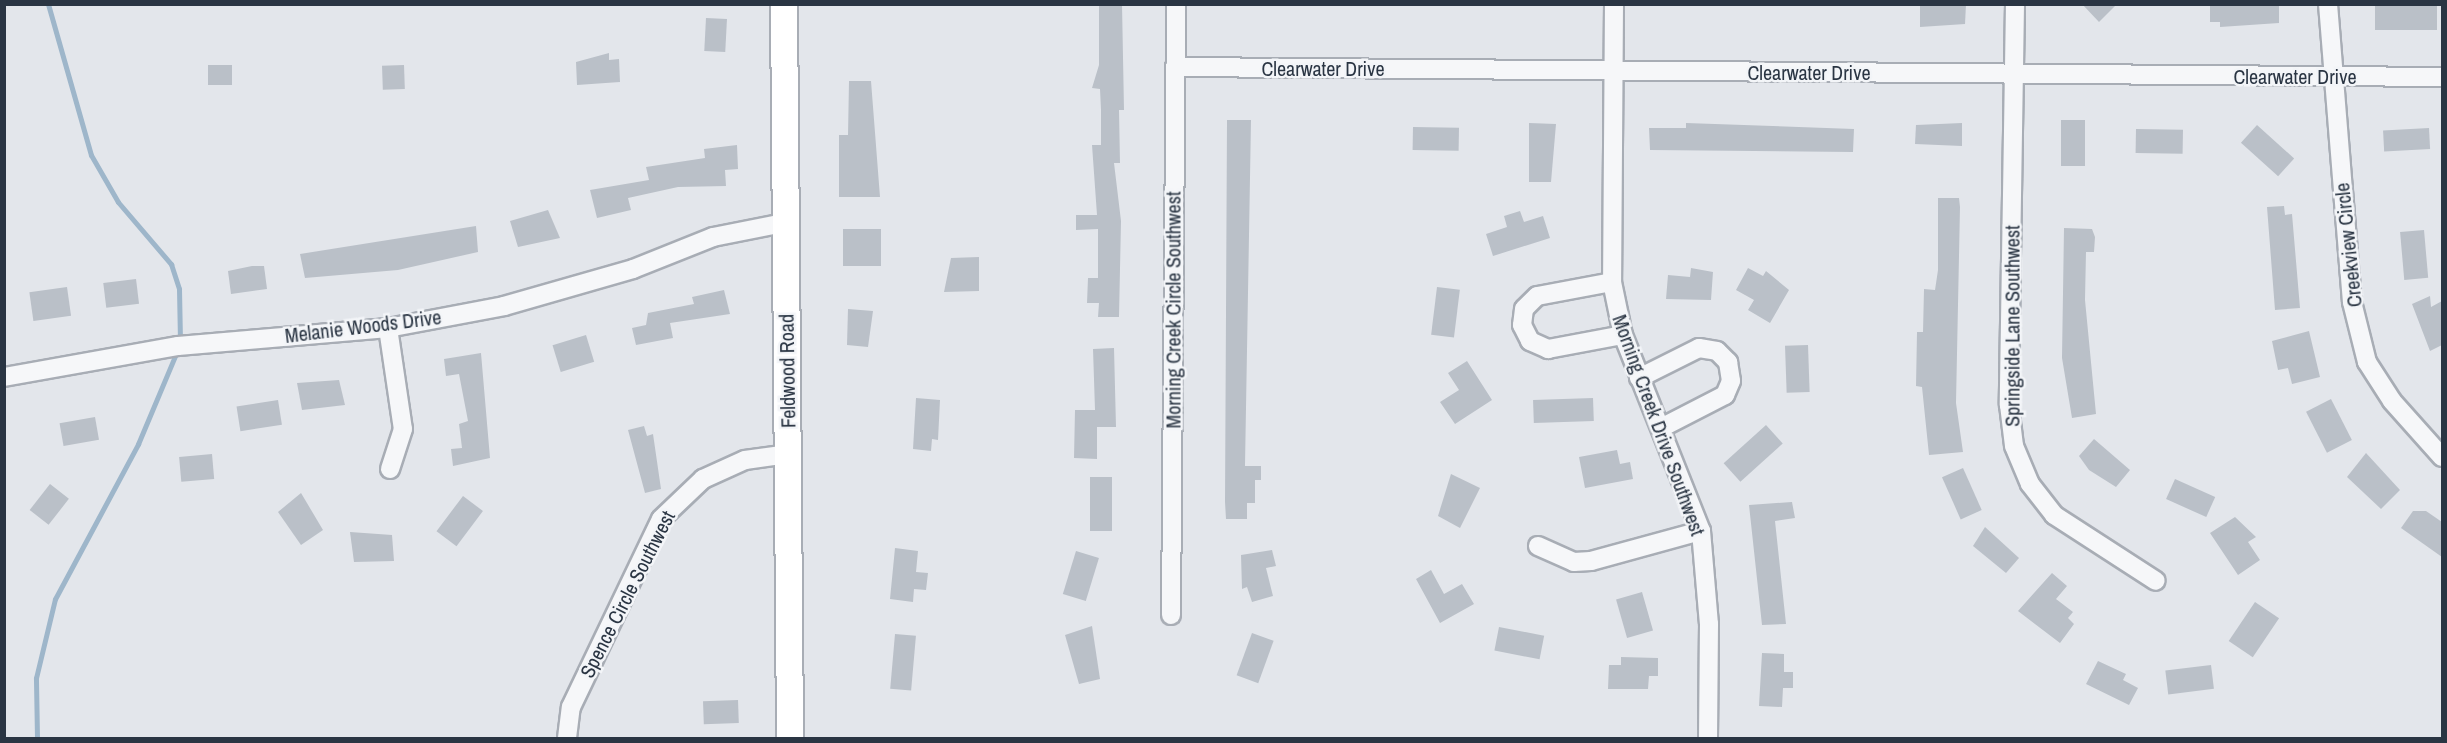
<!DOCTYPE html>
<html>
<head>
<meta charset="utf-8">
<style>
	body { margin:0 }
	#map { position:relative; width:2447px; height:743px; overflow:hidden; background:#e3e6eb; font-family:"Archivo Narrow",sans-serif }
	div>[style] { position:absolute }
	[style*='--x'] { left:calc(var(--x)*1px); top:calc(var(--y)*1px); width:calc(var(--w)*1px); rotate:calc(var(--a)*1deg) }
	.stream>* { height:5px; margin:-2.5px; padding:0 2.5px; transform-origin:2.5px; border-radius:2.5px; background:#9eb6ca }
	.building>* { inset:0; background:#bac0c8; transform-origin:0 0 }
	.roads { filter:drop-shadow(2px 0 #a8adb5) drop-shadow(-2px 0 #a8adb5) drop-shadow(0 2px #a8adb5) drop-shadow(0 -2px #a8adb5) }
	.street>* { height:18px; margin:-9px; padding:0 9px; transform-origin:9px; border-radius:9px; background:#f6f7f9 }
	.secondary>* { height:26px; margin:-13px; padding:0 13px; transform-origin:13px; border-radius:13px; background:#fff }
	span { translate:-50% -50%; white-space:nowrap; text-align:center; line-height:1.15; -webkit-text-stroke:5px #f3f5f8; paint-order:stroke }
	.street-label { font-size:20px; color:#2a3543 }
	.frame { position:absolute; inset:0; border:6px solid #2a3543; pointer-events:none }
</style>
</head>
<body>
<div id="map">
	<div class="stream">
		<i style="--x:48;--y:4;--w:157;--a:74.1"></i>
		<i style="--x:91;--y:155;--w:54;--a:60.1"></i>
		<i style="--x:118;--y:202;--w:82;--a:49.5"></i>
		<i style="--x:171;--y:264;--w:26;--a:72"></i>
		<i style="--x:179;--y:289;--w:53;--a:88.9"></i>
		<i style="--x:37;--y:738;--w:60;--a:-91"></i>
		<i style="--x:36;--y:678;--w:81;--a:-76.5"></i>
		<i style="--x:55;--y:599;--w:176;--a:-61.8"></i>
		<i style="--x:138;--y:444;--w:101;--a:-67.2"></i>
	</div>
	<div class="building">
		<i style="clip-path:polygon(1099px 4px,1122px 4px,1124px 110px,1119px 110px,1120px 163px,1114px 163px,1121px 221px,1119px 317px,1098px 317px,1099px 303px,1087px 303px,1088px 278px,1098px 278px,1098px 229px,1076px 230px,1076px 215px,1097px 215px,1092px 145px,1101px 145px,1101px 110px,1100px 89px,1092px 88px,1099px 65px)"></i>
		<i style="clip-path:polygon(1920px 4px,1966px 4px,1965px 24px,1920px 27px)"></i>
		<i style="clip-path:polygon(2082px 4px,2117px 4px,2099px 22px)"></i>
		<i style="clip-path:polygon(2210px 4px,2279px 4px,2279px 23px,2220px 27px,2220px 22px,2210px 22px)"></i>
		<i style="left:2375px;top:4px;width:62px;height:26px"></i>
		<i style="left:706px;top:18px;width:21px;height:33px;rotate:3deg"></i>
		<i style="clip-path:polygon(609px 53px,609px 60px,619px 59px,620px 82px,577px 85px,576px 62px)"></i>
		<i style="left:208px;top:65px;width:24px;height:20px"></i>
		<i style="left:404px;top:65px;width:24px;height:22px;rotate:88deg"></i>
		<i style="clip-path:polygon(849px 81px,871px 81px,880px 197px,839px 197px,839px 135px,848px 135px)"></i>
		<i style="clip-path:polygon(1227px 120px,1251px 120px,1245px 466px,1261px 466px,1261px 480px,1255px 480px,1255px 503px,1247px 503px,1247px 519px,1226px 519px,1225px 502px)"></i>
		<i style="left:2061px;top:120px;width:24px;height:46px"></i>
		<i style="clip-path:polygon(1529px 123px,1556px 124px,1551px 182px,1529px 182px)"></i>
		<i style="clip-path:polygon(1686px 123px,1854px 129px,1853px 152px,1650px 150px,1649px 128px,1686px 128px)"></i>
		<i style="clip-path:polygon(1962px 123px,1962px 146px,1915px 144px,1916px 125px)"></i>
		<i style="left:2257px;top:125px;width:50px;height:24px;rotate:42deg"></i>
		<i style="left:1413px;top:127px;width:46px;height:23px;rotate:1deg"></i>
		<i style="left:2429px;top:128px;width:21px;height:46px;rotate:87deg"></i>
		<i style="left:2136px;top:129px;width:47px;height:24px;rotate:1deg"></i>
		<i style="clip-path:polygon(737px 145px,738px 169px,725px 170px,726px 186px,678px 187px,628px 198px,631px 210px,597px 218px,590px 190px,649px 180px,646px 167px,705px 158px,704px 149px)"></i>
		<i style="clip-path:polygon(1938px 198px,1959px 198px,1960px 207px,1956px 403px,1963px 452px,1929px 455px,1922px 387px,1916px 386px,1917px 332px,1923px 332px,1924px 289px,1935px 290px,1938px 270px)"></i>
		<i style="clip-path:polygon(2284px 206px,2285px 215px,2292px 214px,2300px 308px,2275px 310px,2267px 207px)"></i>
		<i style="clip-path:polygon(548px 210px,560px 238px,518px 247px,510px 221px)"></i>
		<i style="clip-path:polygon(1520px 211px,1524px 222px,1543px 216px,1550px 238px,1493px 256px,1486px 234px,1507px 227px,1504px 216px)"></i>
		<i style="clip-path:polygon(476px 226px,478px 252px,398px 270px,305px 278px,300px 254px)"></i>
		<i style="clip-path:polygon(2064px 228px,2092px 229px,2095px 237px,2094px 252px,2086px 252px,2085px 300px,2096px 414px,2072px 418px,2062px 358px)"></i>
		<i style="left:843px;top:229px;width:38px;height:37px"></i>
		<i style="left:2424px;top:230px;width:48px;height:24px;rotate:85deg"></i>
		<i style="clip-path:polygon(979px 257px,979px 291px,944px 292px,951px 258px)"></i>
		<i style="clip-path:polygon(252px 266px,264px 266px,267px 289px,231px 294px,228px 271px)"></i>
		<i style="clip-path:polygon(1691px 268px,1713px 272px,1711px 300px,1666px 299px,1668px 275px,1690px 277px)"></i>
		<i style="clip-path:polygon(1748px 268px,1763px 276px,1766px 271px,1789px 290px,1770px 323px,1748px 310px,1754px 300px,1736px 290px)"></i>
		<i style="left:136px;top:279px;width:25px;height:33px;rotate:83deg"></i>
		<i style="left:67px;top:287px;width:29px;height:38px;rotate:82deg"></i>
		<i style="left:1437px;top:287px;width:23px;height:48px;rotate:7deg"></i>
		<i style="clip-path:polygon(724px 290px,730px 314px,670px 323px,673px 338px,636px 345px,632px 328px,646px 325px,648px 313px,694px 304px,692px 297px)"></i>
		<i style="clip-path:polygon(2430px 296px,2431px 307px,2442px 301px,2442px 345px,2430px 351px,2412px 304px)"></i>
		<i style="clip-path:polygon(848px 309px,873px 311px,868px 347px,847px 345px)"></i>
		<i style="clip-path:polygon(2309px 331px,2320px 377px,2292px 384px,2288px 368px,2278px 370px,2272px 341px)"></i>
		<i style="left:586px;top:335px;width:28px;height:35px;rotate:73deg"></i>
		<i style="left:1808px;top:345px;width:47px;height:23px;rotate:88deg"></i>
		<i style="clip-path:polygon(1114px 348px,1116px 427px,1097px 427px,1097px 459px,1074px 458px,1075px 410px,1095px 410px,1093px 349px)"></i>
		<i style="clip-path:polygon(481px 353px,490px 458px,453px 466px,451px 449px,462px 448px,459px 424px,468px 421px,459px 374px,446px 376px,444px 359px)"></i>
		<i style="clip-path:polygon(1467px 361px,1492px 400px,1455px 424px,1440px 402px,1459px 390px,1448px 373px)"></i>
		<i style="clip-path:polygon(339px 380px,345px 405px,302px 410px,297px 383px)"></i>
		<i style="clip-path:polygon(916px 398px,940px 400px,938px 440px,932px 439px,931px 451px,913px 449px)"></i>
		<i style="left:1593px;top:398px;width:23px;height:60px;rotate:88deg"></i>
		<i style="left:2331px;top:399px;width:46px;height:28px;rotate:63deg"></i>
		<i style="left:278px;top:400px;width:25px;height:42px;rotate:81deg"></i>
		<i style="left:95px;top:417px;width:23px;height:36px;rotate:80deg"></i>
		<i style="left:1766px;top:425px;width:25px;height:57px;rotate:48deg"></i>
		<i style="clip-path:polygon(644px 426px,647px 436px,653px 434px,661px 489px,645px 493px,628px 430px)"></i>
		<i style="clip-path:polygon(2094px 439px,2130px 470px,2116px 487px,2089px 470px,2079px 456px)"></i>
		<i style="clip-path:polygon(1617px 450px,1620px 464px,1630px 462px,1633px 479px,1585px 488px,1579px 457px)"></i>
		<i style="clip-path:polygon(2366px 453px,2400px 490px,2381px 509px,2347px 477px)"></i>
		<i style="left:212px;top:454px;width:25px;height:33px;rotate:85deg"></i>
		<i style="left:1963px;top:468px;width:46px;height:23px;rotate:66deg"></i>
		<i style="clip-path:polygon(1451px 474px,1480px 488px,1460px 528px,1438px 516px)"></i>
		<i style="left:1090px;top:477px;width:22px;height:54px"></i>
		<i style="left:2175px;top:479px;width:44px;height:22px;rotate:24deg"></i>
		<i style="left:50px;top:484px;width:24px;height:33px;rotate:38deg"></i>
		<i style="clip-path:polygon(301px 493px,323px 530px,301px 545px,278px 512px)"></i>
		<i style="left:463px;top:496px;width:25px;height:44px;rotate:37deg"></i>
		<i style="clip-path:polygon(1792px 502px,1795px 518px,1775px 521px,1786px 624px,1762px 625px,1749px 505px)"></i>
		<i style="clip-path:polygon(2413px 511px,2426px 511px,2442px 522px,2442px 557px,2401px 528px)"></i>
		<i style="clip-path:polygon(2235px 517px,2256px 537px,2248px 542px,2260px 560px,2238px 575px,2210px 533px)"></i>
		<i style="clip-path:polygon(1985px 527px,2019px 558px,2006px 573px,1973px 546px)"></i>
		<i style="clip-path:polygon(350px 532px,392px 535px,394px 561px,354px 562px)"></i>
		<i style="clip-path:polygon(895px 548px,918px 551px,916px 572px,928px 573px,926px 590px,914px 589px,913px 602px,890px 599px)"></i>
		<i style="clip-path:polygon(1272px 550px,1276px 566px,1266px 568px,1273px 596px,1252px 602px,1247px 587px,1242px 589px,1241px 555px)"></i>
		<i style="left:1076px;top:551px;width:24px;height:45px;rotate:17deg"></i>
		<i style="clip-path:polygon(1431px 570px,1444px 594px,1462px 584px,1474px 604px,1440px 623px,1416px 579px)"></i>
		<i style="clip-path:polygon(2052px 573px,2067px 586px,2056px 599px,2073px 612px,2068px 618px,2074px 624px,2060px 643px,2018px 611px)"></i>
		<i style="left:1642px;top:592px;width:40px;height:27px;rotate:74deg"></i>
		<i style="left:2255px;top:602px;width:29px;height:47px;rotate:34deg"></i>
		<i style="clip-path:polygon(1092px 626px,1100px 679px,1079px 684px,1065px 635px)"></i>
		<i style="left:1499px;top:627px;width:46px;height:24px;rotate:11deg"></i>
		<i style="left:1252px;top:633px;width:23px;height:45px;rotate:20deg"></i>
		<i style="left:895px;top:634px;width:21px;height:55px;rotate:5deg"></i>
		<i style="clip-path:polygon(1762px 653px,1784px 654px,1784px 672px,1793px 672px,1793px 688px,1783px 688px,1782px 707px,1759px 706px)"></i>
		<i style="clip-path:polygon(1621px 657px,1658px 658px,1658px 676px,1649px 676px,1648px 689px,1608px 689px,1609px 665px,1621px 665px)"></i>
		<i style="clip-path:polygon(2098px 661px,2126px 674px,2123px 680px,2138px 688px,2129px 705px,2086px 684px)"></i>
		<i style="left:2211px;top:665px;width:24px;height:46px;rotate:83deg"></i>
		<i style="left:738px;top:700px;width:23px;height:35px;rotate:88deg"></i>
	</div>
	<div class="roads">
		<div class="street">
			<i style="--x:1614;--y:4;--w:278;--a:90.4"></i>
			<i style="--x:1612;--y:282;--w:54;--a:78.3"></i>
			<i style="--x:1623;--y:335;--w:211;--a:68.3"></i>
			<i style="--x:1701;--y:531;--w:93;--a:85.1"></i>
			<i style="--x:1709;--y:624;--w:114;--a:90.5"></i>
			<i style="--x:2015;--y:4;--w:401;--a:90.9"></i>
			<i style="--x:2009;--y:405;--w:41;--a:83"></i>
			<i style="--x:2014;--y:446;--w:41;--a:67.2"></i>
			<i style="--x:2030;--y:484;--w:39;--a:52"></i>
			<i style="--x:2054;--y:515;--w:121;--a:32.9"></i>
			<i style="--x:2328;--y:4;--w:299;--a:85.4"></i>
			<i style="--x:2352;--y:302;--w:62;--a:76"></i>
			<i style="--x:2367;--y:362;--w:46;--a:57.3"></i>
			<i style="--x:2392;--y:401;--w:75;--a:48.2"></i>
			<i style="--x:1175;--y:67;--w:1267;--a:0.45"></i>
			<i style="--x:1612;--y:282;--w:76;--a:169.4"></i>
			<i style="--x:1537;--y:296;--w:18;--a:135"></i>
			<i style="--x:1524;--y:309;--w:16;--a:97"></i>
			<i style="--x:1522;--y:325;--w:18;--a:63"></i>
			<i style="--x:1530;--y:341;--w:20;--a:24"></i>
			<i style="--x:1548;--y:349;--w:76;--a:-10.6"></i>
			<i style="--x:388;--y:328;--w:102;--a:81.6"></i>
			<i style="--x:403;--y:429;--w:42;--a:108"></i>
			<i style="--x:4;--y:377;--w:177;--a:-10.1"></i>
			<i style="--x:178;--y:346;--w:211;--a:-4.9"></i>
			<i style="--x:388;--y:328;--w:118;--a:-10.7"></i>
			<i style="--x:504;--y:306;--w:134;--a:-16"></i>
			<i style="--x:633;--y:269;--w:86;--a:-21.8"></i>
			<i style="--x:713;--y:237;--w:72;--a:-11.2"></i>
			<i style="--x:1639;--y:378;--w:67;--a:-26.6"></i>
			<i style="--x:1699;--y:348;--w:18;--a:9"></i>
			<i style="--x:1717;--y:351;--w:16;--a:45"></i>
			<i style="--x:1728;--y:362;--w:19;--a:81"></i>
			<i style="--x:1731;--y:381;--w:15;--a:113"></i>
			<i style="--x:1725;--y:395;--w:70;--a:152.7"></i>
			<i style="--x:1538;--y:546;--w:39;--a:24"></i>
			<i style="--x:1574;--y:562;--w:17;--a:-3"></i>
			<i style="--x:1591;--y:561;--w:114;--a:-15.3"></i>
			<i style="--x:1171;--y:615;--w:611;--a:-89.53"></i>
			<i style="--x:567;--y:738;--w:31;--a:-83"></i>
			<i style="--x:571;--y:707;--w:208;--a:-64.4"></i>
			<i style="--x:661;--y:519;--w:58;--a:-43.6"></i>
			<i style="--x:703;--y:479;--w:46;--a:-24.3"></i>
			<i style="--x:745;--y:460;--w:43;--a:-7.9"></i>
		</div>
		<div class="secondary">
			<i style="--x:784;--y:4;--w:734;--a:89.53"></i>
		</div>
	</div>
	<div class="street-label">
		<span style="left:1323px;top:68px">Clearwater Drive</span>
		<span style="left:1809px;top:72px">Clearwater Drive</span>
		<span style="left:2295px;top:76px">Clearwater Drive</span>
		<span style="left:2348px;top:245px;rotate:-96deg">Creekview Circle</span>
		<span style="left:1173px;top:310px;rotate:-90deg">Morning Creek Circle Southwest</span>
		<span style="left:363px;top:326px;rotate:-7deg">Melanie Woods Drive</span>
		<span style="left:2012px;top:326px;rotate:-90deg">Springside Lane Southwest</span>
		<span style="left:787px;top:371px;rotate:-91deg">Feldwood Road</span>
		<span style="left:1659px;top:425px;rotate:70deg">Morning Creek Drive Southwest</span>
		<span style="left:627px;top:594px;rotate:-63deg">Spence Circle Southwest</span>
	</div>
	<div class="frame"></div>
</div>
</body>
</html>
